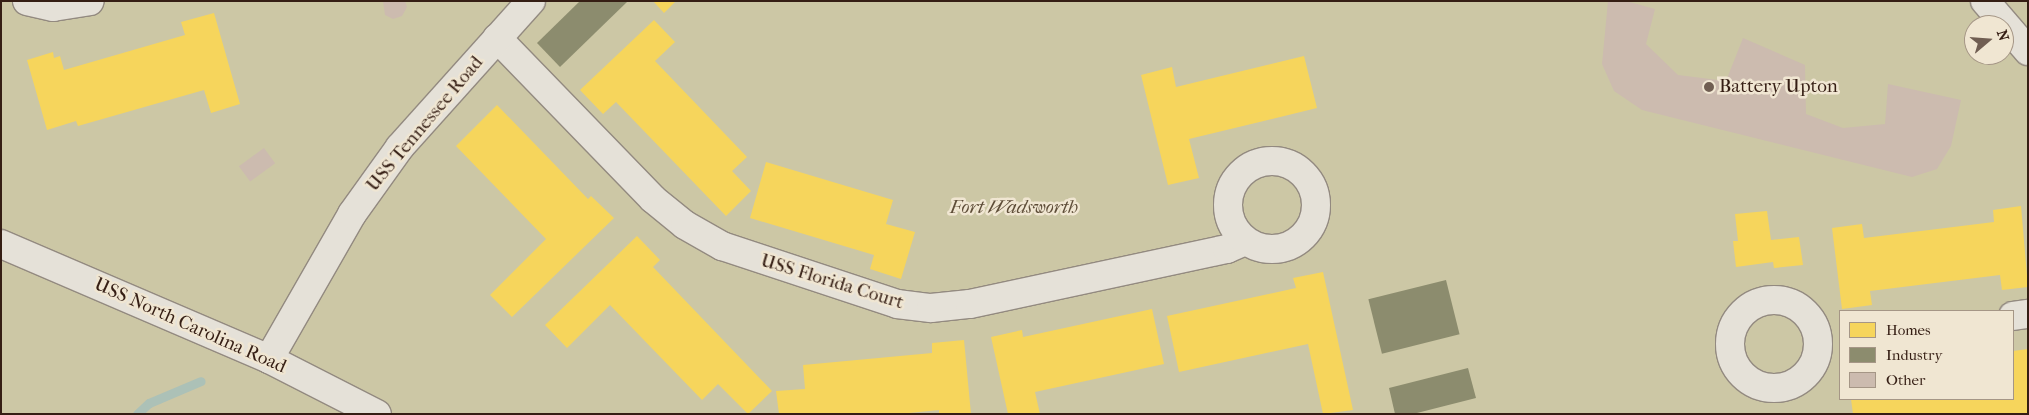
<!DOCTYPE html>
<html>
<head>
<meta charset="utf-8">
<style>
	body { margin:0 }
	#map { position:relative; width:2029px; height:415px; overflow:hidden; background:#ded4c4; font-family:"IM FELL French Canon",serif }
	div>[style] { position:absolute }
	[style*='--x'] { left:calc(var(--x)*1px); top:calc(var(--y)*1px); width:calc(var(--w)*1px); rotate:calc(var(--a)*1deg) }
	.green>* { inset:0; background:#ccc7a5 }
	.homes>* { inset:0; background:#f6d55c }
	.industry>* { inset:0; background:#8c8c6e; transform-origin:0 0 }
	.stream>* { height:9px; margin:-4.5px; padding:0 4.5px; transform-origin:4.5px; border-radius:4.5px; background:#acc1b7 }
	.building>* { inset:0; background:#ccbbaf; transform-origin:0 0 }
	.roads { filter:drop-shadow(1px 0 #938a80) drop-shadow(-1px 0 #938a80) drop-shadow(0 1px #938a80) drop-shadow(0 -1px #938a80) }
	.minor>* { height:28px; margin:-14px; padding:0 14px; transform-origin:14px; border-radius:14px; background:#e5e1d8 }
	.minor>.ring { margin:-14px; padding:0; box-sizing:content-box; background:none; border:28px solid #e5e1d8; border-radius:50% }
	.dots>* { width:14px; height:14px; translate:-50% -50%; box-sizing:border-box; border:2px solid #f0e6d2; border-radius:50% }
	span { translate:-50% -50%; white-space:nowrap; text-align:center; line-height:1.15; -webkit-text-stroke:5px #f0e6d2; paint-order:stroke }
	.poi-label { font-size:19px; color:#351e14 }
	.left { translate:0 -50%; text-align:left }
	.street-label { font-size:19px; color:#351e14 }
	.park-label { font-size:19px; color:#5e4d38; font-style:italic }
	.frame { position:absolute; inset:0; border:2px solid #351e14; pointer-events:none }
	.legend { position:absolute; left:1839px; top:310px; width:175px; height:90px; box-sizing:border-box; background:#f0e6d2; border:1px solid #a59686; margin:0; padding:6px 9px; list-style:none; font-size:15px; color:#351e14 }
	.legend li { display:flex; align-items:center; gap:10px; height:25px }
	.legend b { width:25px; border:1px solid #a59686 }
	.north { position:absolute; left:1964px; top:15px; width:50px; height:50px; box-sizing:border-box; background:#f0e6d2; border:1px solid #a59686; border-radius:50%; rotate:72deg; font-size:14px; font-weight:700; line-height:20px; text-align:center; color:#351e14 }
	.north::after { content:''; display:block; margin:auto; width:18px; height:22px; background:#705e52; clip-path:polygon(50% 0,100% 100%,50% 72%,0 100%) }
</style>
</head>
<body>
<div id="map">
	<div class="green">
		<i style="clip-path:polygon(evenodd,1px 1px,2028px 1px,2028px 414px,1px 414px,1px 1px,1974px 25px,2004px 25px,2004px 55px,1974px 55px,1974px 25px,1px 1px,1840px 311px,2013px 311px,2013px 399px,1840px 399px,1840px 311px)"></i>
	</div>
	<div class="homes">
		<i style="clip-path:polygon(653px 1px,676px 1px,664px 13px)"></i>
		<i style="clip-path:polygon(214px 13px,240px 104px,211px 113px,204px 90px,78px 126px,76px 121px,47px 130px,27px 60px,53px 52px,54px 58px,60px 56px,64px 70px,185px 35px,181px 22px)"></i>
		<i style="clip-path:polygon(654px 20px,675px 42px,655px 61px,747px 157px,732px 171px,751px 191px,726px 216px,616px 102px,603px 114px,580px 90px)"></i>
		<i style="clip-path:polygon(1304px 56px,1317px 108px,1189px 139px,1199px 178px,1168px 185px,1141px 75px,1172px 67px,1176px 87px)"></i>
		<i style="clip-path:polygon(497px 105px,588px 199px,591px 196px,614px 218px,512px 317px,490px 295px,546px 239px,456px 146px)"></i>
		<i style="clip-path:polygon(766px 162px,893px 200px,886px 224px,915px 232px,901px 279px,870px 269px,874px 255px,750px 218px)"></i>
		<i style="clip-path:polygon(2021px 206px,2028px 287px,2002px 290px,2000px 275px,1870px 291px,1872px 305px,1842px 309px,1832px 228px,1862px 224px,1864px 238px,1994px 222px,1993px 210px)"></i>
		<i style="clip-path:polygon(1767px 211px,1771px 240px,1799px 237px,1803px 265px,1774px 268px,1773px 262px,1736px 267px,1733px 241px,1738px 241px,1735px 214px)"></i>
		<i style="clip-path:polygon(637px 236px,660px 260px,653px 267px,772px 391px,748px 414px,718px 384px,702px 400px,610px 305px,567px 348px,545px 325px)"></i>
		<i style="clip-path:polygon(1323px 272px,1353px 410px,1323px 414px,1308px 344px,1179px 372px,1167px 316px,1296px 288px,1293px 278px)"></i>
		<i style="clip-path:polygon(1152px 309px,1164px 364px,1035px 392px,1040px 414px,1008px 414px,991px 337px,1022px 330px,1023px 337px)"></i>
		<i style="clip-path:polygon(964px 340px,971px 414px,939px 414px,939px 410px,899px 414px,779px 414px,776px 391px,805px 389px,803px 365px,932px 353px,932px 343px)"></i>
		<i style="clip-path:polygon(2028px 349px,2028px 414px,1853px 414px,1851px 399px,2013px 399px,2013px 351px)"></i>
	</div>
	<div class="industry">
		<i style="clip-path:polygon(580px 1px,628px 1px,560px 67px,537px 43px)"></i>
		<i style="left:1446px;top:280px;width:56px;height:80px;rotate:76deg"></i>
		<i style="clip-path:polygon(1468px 368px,1476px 398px,1413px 414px,1395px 414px,1389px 388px)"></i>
	</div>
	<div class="stream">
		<i style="--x:137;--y:414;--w:16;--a:-43"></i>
		<i style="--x:149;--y:403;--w:56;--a:-22.9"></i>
	</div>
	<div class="building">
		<i style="clip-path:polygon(383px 1px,405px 1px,407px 7px,402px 16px,393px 19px,385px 15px)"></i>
		<i style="clip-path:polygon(1608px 1px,1626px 1px,1655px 9px,1646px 44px,1678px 75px,1726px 81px,1743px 38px,1805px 65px,1806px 114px,1843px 128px,1885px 124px,1888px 84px,1961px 100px,1951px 146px,1937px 169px,1912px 177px,1642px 110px,1614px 91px,1602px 64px)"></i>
		<i style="left:264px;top:148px;width:19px;height:31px;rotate:54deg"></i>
	</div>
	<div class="roads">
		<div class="minor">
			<i style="--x:27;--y:1;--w:27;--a:13"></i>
			<i style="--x:53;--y:7;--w:37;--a:-9"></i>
			<i style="--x:1985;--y:1;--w:66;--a:49.3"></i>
			<i style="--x:497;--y:38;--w:224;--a:45.9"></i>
			<i style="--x:653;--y:199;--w:41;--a:39.1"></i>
			<i style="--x:685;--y:225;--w:43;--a:29.6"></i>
			<i style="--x:722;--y:246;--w:184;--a:18.3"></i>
			<i style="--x:897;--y:304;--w:34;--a:7"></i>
			<i style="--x:931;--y:308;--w:39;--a:-6"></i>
			<i style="--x:970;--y:304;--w:263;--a:-12.1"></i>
			<i style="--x:1227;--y:249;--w:20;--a:-24"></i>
			<i class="ring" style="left:1228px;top:161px;width:60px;height:60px"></i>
			<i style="--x:1;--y:244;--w:292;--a:23.2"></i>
			<i style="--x:269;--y:359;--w:121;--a:27"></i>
			<i class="ring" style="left:1730px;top:300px;width:60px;height:60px"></i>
			<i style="--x:2013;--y:316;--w:15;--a:-8"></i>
			<i style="--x:269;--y:359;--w:167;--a:-60.2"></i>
			<i style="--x:352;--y:214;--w:82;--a:-54.4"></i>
			<i style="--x:400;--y:147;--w:196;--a:-48.1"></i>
		</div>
	</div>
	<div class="dots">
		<i style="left:1709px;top:87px;background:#705e52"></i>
	</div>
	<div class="poi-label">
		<span class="left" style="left:1719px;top:87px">Battery Upton</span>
	</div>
	<div class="street-label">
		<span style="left:425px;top:124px;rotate:-50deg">USS Tennessee Road</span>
		<span style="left:832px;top:282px;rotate:17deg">USS Florida Court</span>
		<span style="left:190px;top:326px;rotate:24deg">USS North Carolina Road</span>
	</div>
	<div class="park-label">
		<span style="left:1014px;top:208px">Fort Wadsworth</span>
	</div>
	<div class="frame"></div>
	<ul class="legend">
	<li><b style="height:14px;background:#f6d55c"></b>Homes</li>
	<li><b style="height:14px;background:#8c8c6e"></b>Industry</li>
	<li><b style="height:14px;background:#ccbbaf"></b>Other</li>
	</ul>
	<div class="north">N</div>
</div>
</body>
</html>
